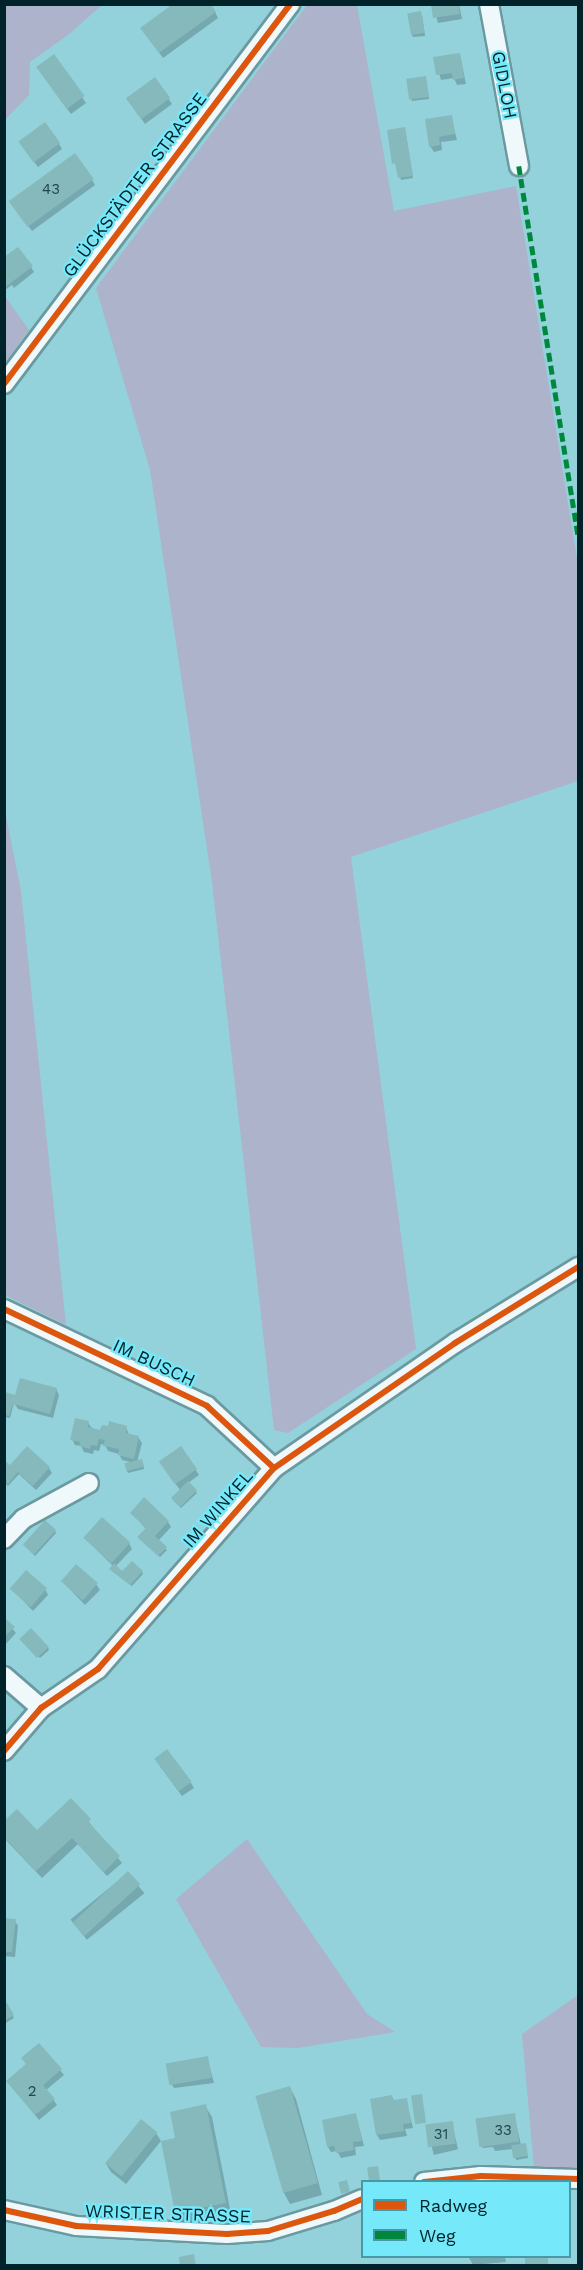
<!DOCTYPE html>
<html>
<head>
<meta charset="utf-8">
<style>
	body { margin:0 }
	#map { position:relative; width:583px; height:2270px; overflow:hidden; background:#93d2db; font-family:"Work Sans",sans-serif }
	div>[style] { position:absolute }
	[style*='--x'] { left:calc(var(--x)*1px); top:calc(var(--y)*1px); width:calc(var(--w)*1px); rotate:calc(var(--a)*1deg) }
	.green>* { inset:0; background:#acb3cb }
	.shadow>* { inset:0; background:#0003; transform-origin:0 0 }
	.building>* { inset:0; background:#86b9bc; transform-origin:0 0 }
	.roads { filter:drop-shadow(2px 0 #6b99a0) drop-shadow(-2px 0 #6b99a0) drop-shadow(0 2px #6b99a0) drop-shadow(0 -2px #6b99a0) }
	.minor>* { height:18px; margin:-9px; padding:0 9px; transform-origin:9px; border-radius:9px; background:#eff8fa }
	.quiet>* { height:4.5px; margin-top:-2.25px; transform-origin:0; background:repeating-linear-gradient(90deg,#00873e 0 9px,transparent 0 13.5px) }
	.cycleway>* { height:6px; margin:-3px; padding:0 3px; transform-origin:3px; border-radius:3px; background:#dc560d }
	span { translate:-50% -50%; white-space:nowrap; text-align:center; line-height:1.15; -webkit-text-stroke:4.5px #75e8f9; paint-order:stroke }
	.number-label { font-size:15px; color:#22484d }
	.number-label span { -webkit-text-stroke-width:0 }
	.street-label { font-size:18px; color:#002228 }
	.frame { position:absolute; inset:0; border:6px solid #002228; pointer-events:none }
	.legend { position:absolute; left:361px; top:2180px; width:210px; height:78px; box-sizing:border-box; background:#75e8f9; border:2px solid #4699a5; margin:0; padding:8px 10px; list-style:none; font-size:18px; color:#002228 }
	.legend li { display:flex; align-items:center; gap:12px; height:30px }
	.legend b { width:30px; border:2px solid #4699a5 }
</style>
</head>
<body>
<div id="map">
	<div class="green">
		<i style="clip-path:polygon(5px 4px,102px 5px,68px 35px,30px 62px,29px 95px,5px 120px)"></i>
		<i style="clip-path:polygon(307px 5px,357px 5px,394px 211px,516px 186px,578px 564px,578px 781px,351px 857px,416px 1349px,288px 1433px,274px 1430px,212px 882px,150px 470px,96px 288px)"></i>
		<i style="clip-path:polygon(4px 295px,29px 330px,5px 363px,4px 363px)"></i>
		<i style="clip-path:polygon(5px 811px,21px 891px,66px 1325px,5px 1295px)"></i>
		<i style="clip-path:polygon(247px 1839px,367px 2014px,395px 2032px,298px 2048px,261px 2047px,176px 1899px)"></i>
		<i style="clip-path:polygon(578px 1995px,578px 2167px,534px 2168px,522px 2034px)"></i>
	</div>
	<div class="shadow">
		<i style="clip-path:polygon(432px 4px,459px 4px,462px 19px,438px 23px)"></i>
		<i style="clip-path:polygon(215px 12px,218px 18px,163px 58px,146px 34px)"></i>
		<i style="clip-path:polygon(422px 15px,425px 36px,413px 37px,412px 35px)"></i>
		<i style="clip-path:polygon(460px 55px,466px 84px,457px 85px,454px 78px,441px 80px,435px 59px)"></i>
		<i style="clip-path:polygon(54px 56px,86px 103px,71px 114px,41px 73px)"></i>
		<i style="clip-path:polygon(155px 79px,172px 104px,145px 124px,131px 104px)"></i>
		<i style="clip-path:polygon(426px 79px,429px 99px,412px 101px,411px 99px)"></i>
		<i style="clip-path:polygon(451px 117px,457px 140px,441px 142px,442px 150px,434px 152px,430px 146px)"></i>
		<i style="clip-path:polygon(405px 129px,413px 178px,401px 180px,397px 165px,394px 163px)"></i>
		<i style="clip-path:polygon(59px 144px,62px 149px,38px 167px,23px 147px)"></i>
		<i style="clip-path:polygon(92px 180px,95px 185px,32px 231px,14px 207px)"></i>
		<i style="clip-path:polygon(4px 259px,31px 267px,34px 272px,14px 288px,12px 285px,5px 290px)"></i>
		<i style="clip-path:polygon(56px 1389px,59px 1395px,53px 1418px,18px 1409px,14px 1403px,10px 1418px,4px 1417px,4px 1393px,14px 1396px)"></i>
		<i style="clip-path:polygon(88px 1423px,92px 1428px,101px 1432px,126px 1427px,129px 1435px,138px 1437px,142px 1443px,137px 1462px,143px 1463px,144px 1469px,128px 1473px,127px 1471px,134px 1463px,122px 1460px,119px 1454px,108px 1451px,105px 1445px,101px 1444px,99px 1451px,94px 1450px,93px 1454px,84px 1452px,81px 1446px,75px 1445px,72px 1439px)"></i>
		<i style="clip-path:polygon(181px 1448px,199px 1475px,188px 1483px,197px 1493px,181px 1508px,173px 1500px,180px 1490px,164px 1467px)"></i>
		<i style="clip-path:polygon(4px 1464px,10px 1467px,49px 1468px,52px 1473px,36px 1490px,19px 1474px,8px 1486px,4px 1483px)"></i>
		<i style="clip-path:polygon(132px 1513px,168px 1522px,171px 1527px,158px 1541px,167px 1550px,160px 1557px,140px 1539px,146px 1529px)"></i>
		<i style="clip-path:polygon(55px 1531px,56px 1533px,35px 1556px,26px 1547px)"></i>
		<i style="clip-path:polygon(85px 1538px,129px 1543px,132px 1549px,115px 1567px,122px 1573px,142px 1572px,143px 1574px,132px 1586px,112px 1571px,113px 1566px)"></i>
		<i style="clip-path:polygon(62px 1581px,96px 1584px,100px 1590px,85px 1605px)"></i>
		<i style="clip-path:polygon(11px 1588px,45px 1589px,48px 1595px,33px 1611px)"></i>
		<i style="clip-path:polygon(4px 1619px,16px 1633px,4px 1646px)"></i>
		<i style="clip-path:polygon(22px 1640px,48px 1647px,49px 1650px,40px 1658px)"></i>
		<i style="clip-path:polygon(159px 1765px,191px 1783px,194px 1788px,182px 1796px)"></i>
		<i style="clip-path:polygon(71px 1800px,122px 1863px,107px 1876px,78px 1844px,42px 1878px,4px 1838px,4px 1823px,37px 1832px)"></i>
		<i style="left:128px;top:1873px;width:26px;height:74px;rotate:51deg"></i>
		<i style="clip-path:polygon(4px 1920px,15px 1921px,18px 1926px,15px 1957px,4px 1956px)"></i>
		<i style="clip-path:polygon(6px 2005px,14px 2018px,4px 2024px,4px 2006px)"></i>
		<i style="clip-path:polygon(207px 2057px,214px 2083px,174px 2088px,171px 2083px)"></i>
		<i style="clip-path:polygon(23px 2059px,60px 2070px,64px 2075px,46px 2090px,57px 2105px,39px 2120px,11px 2086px,27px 2065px)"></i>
		<i style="clip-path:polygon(290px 2088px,296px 2099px,322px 2195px,290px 2204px,284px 2193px,257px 2097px)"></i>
		<i style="clip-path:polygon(392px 2097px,395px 2102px,406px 2100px,413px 2128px,405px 2129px,407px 2136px,380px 2140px,377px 2135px)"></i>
		<i style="clip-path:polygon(205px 2106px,212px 2117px,231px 2214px,183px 2224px,177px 2213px,177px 2139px)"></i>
		<i style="clip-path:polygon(514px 2114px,521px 2145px,526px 2147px,528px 2158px,516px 2160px,513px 2149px,495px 2151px,493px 2147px,483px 2148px,482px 2146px)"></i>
		<i style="clip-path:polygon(356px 2115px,364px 2146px,355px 2147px,356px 2155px,341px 2158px,337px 2151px,331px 2152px,328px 2147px)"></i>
		<i style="clip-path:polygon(141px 2121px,156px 2133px,161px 2141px,126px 2184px,111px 2172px,106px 2164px)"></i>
		<i style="left:452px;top:2123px;width:27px;height:25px;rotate:77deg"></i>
		<i style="clip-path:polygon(505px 2256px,506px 2262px,473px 2265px,468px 2256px)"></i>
	</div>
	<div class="building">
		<i style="clip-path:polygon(173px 4px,211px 4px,216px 12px,159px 53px,140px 28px)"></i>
		<i style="clip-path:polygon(431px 4px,458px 4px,460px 14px,433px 18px)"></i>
		<i style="left:421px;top:11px;width:22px;height:14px;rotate:80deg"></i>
		<i style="clip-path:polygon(460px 53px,464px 78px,453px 80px,452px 73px,436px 75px,433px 57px)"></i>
		<i style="left:54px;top:54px;width:52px;height:22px;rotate:54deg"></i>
		<i style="left:426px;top:76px;width:21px;height:20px;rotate:82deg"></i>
		<i style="left:155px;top:77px;width:26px;height:36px;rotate:54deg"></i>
		<i style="clip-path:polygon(452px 115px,455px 134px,439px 137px,440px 145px,429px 147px,425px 119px)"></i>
		<i style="left:45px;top:122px;width:26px;height:33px;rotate:54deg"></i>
		<i style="clip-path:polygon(405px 127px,413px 176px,398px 178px,395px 163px,392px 164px,387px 130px)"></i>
		<i style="left:75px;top:153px;width:32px;height:82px;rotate:54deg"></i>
		<i style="clip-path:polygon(18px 247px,33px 266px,4px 288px,4px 257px)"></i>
		<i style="clip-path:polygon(20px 1378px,57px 1388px,50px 1414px,13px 1404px,9px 1416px,5px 1415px,5px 1392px,15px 1395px)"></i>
		<i style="clip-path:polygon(75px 1418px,89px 1421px,88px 1427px,100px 1430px,102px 1425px,108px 1426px,109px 1421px,127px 1426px,126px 1433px,139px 1436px,134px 1459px,118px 1455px,119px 1449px,103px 1446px,105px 1440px,99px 1439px,97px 1446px,91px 1445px,90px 1449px,79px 1446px,80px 1442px,70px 1440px)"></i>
		<i style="clip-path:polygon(27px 1446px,50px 1467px,33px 1486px,18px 1472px,7px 1485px,4px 1460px,10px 1465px)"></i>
		<i style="left:181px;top:1446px;width:28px;height:27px;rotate:55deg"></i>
		<i style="left:142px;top:1459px;width:8px;height:18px;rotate:76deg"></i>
		<i style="left:188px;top:1481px;width:13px;height:24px;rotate:45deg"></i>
		<i style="clip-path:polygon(144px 1497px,169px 1521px,155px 1536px,167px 1547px,158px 1556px,137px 1537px,146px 1528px,130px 1513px)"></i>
		<i style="left:102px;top:1517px;width:38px;height:28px;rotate:42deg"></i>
		<i style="left:45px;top:1520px;width:15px;height:33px;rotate:42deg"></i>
		<i style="clip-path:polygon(132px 1561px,143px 1571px,130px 1585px,109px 1569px,114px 1563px,122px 1571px)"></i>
		<i style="left:76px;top:1564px;width:29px;height:23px;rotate:41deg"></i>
		<i style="left:26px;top:1570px;width:28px;height:25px;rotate:41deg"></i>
		<i style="clip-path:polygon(4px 1617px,15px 1627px,4px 1637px)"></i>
		<i style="left:31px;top:1628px;width:26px;height:16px;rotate:47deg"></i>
		<i style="left:167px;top:1749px;width:41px;height:16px;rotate:53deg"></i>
		<i style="clip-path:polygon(71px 1798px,91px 1819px,88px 1822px,120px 1856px,104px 1872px,72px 1838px,36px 1871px,4px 1837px,4px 1821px,17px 1809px,37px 1830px)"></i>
		<i style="left:128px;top:1871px;width:18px;height:76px;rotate:47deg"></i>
		<i style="clip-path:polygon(4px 1918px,16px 1919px,12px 1952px,4px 1952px)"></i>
		<i style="clip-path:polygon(7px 2003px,14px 2015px,4px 2021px,4px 2004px)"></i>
		<i style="clip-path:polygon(39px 2043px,62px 2069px,43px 2085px,55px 2099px,35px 2115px,6px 2081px,26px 2064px,21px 2058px)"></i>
		<i style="left:208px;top:2056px;width:22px;height:43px;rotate:80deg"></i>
		<i style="left:290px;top:2086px;width:101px;height:36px;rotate:74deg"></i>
		<i style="left:422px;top:2094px;width:29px;height:11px;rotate:82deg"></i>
		<i style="clip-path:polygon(392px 2095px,393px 2100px,407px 2098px,411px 2123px,403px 2124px,404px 2131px,376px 2135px,370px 2099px)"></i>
		<i style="clip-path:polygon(206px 2104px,226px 2203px,175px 2213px,161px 2141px,175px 2138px,170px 2112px)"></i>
		<i style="clip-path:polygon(356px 2113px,362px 2141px,353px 2142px,354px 2150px,336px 2153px,334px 2146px,327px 2147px,322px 2120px)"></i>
		<i style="left:515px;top:2113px;width:29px;height:40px;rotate:82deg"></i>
		<i style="left:141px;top:2119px;width:21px;height:57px;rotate:39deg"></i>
		<i style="left:453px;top:2121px;width:23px;height:28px;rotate:83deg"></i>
		<i style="left:526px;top:2143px;width:13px;height:15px;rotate:81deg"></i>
		<i style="left:378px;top:2166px;width:14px;height:11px;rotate:82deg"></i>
		<i style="left:347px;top:2180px;width:12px;height:9px;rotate:76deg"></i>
		<i style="clip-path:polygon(194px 2254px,196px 2266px,180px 2266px,179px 2257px)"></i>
		<i style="left:525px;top:2256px;width:23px;height:10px"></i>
	</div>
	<div class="roads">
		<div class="minor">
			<i style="--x:489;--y:4;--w:165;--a:79.5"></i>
			<i style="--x:4;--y:384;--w:476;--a:-53"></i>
			<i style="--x:4;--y:1309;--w:225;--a:25.5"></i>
			<i style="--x:207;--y:1406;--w:91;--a:42.8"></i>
			<i style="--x:4;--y:1539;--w:28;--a:-46"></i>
			<i style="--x:23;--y:1519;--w:75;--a:-28.6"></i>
			<i style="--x:4;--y:1676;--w:49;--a:40.9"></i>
			<i style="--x:4;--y:1751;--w:57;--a:-49.3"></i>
			<i style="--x:41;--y:1708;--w:69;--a:-34.4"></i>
			<i style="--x:98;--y:1669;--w:267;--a:-48.8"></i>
			<i style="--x:274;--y:1468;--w:220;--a:-34.6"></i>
			<i style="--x:455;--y:1343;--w:145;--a:-31.7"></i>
			<i style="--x:424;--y:2182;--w:57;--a:-6"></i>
			<i style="--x:481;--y:2176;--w:97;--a:1.8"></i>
			<i style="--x:4;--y:2210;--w:74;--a:12.5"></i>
			<i style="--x:76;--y:2226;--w:151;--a:3"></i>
			<i style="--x:227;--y:2234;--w:41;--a:-4.2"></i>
			<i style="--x:268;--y:2231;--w:69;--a:-16.9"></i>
			<i style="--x:334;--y:2211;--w:30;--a:-23"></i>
		</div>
	</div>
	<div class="quiet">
		<i style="--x:519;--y:166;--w:373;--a:80.9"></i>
	</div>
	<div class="cycleway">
		<i style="--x:4;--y:384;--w:476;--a:-53"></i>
		<i style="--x:4;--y:1309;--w:225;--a:25.5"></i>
		<i style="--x:207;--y:1406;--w:91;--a:42.8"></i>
		<i style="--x:4;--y:1751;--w:57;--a:-49.3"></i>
		<i style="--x:41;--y:1708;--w:69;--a:-34.4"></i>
		<i style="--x:98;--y:1669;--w:267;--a:-48.8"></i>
		<i style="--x:274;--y:1468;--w:220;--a:-34.6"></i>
		<i style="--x:455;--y:1343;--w:145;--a:-31.7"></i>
		<i style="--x:424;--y:2182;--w:57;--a:-6"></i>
		<i style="--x:481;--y:2176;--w:97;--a:1.8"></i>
		<i style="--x:4;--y:2210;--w:74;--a:12.5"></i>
		<i style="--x:76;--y:2226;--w:151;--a:3"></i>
		<i style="--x:227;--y:2234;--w:41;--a:-4.2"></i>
		<i style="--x:268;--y:2231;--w:69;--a:-16.9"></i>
		<i style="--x:334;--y:2211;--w:30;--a:-23"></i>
	</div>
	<div class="number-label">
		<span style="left:51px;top:190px">43</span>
		<span style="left:32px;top:2092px">2</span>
		<span style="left:503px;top:2131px">33</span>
		<span style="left:441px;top:2135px">31</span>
	</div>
	<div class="street-label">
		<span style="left:504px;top:85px;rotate:79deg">GIDLOH</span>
		<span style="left:135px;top:185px;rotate:-53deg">GLÜCKSTÄDTER STRASSE</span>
		<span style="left:154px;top:1363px;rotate:25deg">IM BUSCH</span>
		<span style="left:218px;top:1509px;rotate:-49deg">IM WINKEL</span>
		<span style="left:168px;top:2214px;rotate:2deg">WRISTER STRASSE</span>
	</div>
	<div class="frame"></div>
	<ul class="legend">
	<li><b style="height:8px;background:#dc560d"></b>Radweg</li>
	<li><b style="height:8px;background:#00873e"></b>Weg</li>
	</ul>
</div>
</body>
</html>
